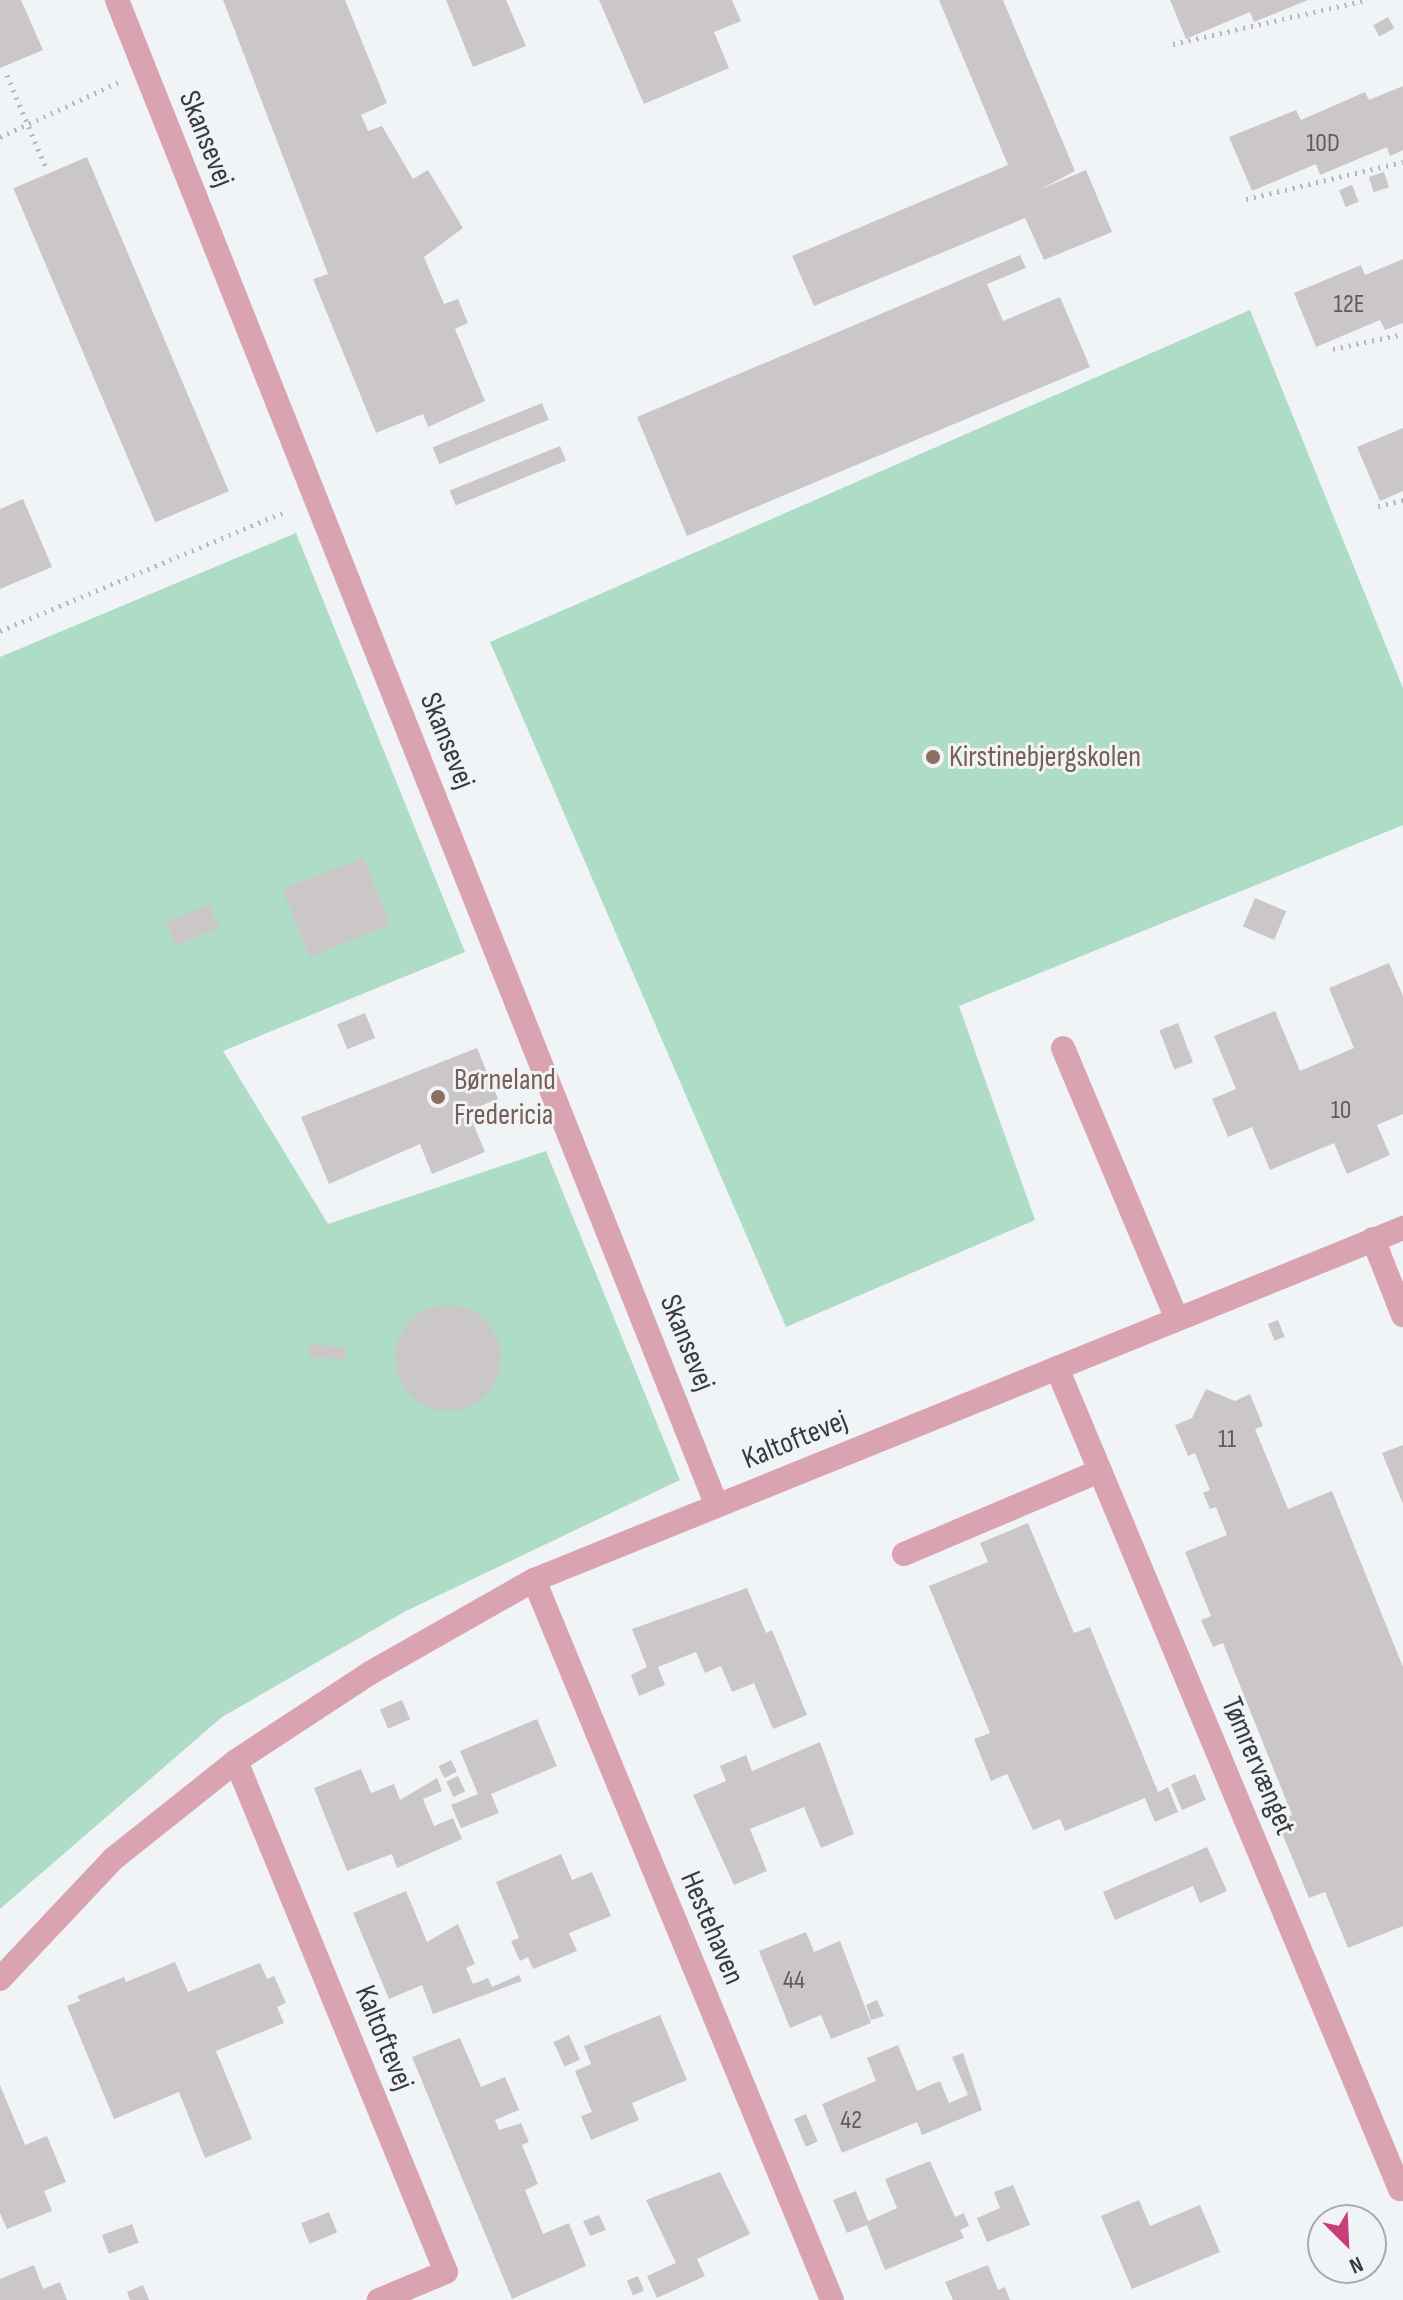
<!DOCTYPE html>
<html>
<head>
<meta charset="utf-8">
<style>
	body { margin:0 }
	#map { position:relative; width:1403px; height:2300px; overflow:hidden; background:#f1f4f7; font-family:"Sofia Sans Condensed",sans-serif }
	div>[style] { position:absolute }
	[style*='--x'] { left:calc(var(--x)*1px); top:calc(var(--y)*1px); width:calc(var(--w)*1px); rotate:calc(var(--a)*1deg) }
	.green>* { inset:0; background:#aedcc6 }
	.building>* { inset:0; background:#cbc7c9; transform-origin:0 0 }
	.round { border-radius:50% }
	.path>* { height:5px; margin-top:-2.5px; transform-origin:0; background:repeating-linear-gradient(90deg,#b6b8bb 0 2px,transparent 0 8px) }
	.minor>* { height:24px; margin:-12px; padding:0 12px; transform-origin:12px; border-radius:12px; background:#daa3b1 }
	.dots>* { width:22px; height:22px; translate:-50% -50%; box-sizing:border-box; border:4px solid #f1f4f7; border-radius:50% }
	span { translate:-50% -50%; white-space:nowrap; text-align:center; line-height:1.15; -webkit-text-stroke:6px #f1f4f7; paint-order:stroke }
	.number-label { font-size:26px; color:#5e5d5e }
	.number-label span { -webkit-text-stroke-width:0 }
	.street-label { font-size:30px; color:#393a3b }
	.education-label { font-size:30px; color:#785e54 }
	.left { translate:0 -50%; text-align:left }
	.north { position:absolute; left:1307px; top:2204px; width:80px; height:80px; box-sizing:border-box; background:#f1f4f7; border:2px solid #a7aaac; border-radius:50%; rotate:156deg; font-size:22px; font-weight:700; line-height:32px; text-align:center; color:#393a3b }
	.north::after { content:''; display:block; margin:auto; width:28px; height:36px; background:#c73e7a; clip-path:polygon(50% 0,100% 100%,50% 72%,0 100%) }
</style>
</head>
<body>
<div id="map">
	<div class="green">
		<i style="clip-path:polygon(1250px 310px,1403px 688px,1403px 825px,959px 1006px,1035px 1220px,786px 1327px,490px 642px)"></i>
		<i style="clip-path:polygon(296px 533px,465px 952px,223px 1051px,328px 1224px,546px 1151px,680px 1480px,406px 1611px,222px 1717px,0 1909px,0 657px)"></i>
	</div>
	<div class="building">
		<i style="clip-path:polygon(0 0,21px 0,43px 50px,0 68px)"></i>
		<i style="clip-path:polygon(223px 0,345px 0,387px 103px,361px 115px,368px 131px,382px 126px,413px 179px,428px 170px,463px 228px,424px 257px,444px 304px,458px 299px,468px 323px,455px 329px,485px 401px,428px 427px,423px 414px,376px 433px,313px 279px,328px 274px)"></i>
		<i style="clip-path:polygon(446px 0,506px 0,526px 46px,473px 67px)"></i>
		<i style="clip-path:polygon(599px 0,732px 0,741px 21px,714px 32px,729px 68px,644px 104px)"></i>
		<i style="clip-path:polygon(939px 0,1003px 0,1075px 171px,1041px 189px,1086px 170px,1112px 232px,1044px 260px,1025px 218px,814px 306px,792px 256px,1008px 165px)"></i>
		<i style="clip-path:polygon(1170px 0,1308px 0,1254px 22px,1250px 12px,1186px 39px)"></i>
		<i style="left:1388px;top:17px;width:13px;height:17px;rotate:61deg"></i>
		<i style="clip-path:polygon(1403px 86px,1403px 150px,1390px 156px,1387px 147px,1320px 175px,1316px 164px,1252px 191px,1229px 137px,1296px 110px,1301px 120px,1365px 92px,1369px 100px)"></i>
		<i style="left:87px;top:157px;width:363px;height:80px;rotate:67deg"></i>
		<i style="left:1384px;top:172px;width:16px;height:16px;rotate:72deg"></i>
		<i style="left:1352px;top:185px;width:18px;height:14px;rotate:68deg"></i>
		<i style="clip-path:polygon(1020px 255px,1026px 268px,987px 284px,1003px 321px,1060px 297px,1090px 367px,687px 536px,637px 417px)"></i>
		<i style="clip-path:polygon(1403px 259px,1403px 323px,1385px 330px,1380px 320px,1316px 347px,1294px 293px,1361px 265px,1365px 275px)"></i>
		<i style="left:542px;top:403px;width:18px;height:118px;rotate:68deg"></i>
		<i style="clip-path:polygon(1403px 428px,1403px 491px,1380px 501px,1357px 447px)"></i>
		<i style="left:560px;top:446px;width:16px;height:119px;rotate:68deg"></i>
		<i style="clip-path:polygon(23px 499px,52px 567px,0 589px,0 509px)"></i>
		<i style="left:363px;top:857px;width:73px;height:87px;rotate:68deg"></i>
		<i style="left:1255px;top:898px;width:34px;height:31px;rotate:23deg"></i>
		<i style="left:209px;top:904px;width:25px;height:47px;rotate:67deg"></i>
		<i style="clip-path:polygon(1389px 963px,1403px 996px,1403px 1114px,1377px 1125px,1390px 1155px,1347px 1174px,1334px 1143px,1270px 1170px,1252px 1127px,1228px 1137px,1212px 1099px,1236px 1089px,1214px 1036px,1275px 1011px,1300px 1071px,1354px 1048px,1329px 988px)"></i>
		<i style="left:365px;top:1013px;width:27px;height:30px;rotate:68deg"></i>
		<i style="left:1178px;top:1023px;width:42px;height:20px;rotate:69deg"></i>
		<i style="clip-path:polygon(477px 1048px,498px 1099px,468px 1111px,485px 1152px,432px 1174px,420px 1144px,329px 1184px,301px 1117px)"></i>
		<i class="round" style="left:395px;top:1305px;width:106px;height:106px"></i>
		<i style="left:1278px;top:1320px;width:18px;height:11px;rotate:68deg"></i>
		<i style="left:310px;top:1344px;width:36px;height:13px;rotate:5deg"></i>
		<i style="clip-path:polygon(1206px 1389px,1235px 1401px,1250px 1394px,1263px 1426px,1255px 1429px,1288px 1509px,1332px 1491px,1403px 1667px,1403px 1926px,1348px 1948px,1325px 1892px,1309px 1898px,1277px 1821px,1292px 1815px,1223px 1643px,1213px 1647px,1201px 1620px,1211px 1616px,1185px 1552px,1227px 1535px,1216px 1507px,1210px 1509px,1203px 1493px,1210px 1490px,1195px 1453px,1188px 1456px,1175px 1425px,1192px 1418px)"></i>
		<i style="clip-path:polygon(1403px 1445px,1403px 1504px,1382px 1453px)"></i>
		<i style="clip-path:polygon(1028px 1523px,1074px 1633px,1090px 1627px,1158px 1792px,1168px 1787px,1178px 1812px,1155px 1822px,1145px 1798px,1065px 1831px,1060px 1819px,1033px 1830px,1007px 1774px,991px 1781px,974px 1739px,990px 1733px,929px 1586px,988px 1562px,980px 1543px)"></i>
		<i style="clip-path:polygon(747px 1588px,766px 1633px,772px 1630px,807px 1715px,773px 1729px,754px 1683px,732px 1692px,721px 1666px,705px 1673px,696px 1652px,658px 1667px,665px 1685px,639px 1696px,631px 1675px,647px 1667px,632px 1629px)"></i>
		<i style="left:402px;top:1700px;width:21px;height:24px;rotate:67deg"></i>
		<i style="clip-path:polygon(537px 1719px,557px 1766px,491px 1794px,499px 1813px,461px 1828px,451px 1805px,478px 1794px,460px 1751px)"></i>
		<i style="clip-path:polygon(820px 1742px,854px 1834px,821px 1848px,804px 1807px,750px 1829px,767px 1871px,734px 1885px,693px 1795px,726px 1781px,720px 1766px,746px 1755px,752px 1771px)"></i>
		<i style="left:451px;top:1760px;width:13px;height:14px;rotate:63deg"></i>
		<i style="clip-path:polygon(361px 1769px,371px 1793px,394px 1784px,400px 1800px,437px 1778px,442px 1791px,423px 1799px,434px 1826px,453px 1818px,462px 1839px,397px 1868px,392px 1854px,347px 1871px,314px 1788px)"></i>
		<i style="left:1195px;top:1774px;width:28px;height:26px;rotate:67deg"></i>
		<i style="left:458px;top:1776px;width:17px;height:13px;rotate:65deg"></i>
		<i style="clip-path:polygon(1207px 1847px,1227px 1891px,1200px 1903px,1193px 1886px,1115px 1920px,1103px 1892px)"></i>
		<i style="clip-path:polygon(561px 1854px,572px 1880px,592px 1872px,611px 1916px,569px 1933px,577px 1951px,533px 1969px,528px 1957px,520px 1961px,511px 1941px,519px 1938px,496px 1882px)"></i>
		<i style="clip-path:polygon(406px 1891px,427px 1942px,458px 1924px,475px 1964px,466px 1968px,473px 1984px,488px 1978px,492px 1987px,519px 1975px,522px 1981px,433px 2014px,422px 1985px,389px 1999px,353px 1913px)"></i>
		<i style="clip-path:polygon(806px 1932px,814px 1952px,840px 1941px,871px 2023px,831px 2039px,821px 2015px,790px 2028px,759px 1951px)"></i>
		<i style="clip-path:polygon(175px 1962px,188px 1992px,260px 1963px,267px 1979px,274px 1976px,286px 2003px,277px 2007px,284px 2023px,216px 2051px,252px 2139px,205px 2158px,179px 2092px,114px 2119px,67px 2006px,80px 2001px,77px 1996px,124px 1977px,126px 1982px)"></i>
		<i style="clip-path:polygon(877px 2000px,884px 2016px,871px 2020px,866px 2005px)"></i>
		<i style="clip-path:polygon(660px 2015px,687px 2080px,632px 2103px,639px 2120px,591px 2140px,581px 2116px,592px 2112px,575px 2071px,591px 2064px,584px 2046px)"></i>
		<i style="left:569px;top:2035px;width:27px;height:17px;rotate:66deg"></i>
		<i style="clip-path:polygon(460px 2038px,481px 2087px,505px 2077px,519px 2110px,495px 2120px,499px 2130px,521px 2123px,529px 2142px,522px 2145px,538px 2184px,525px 2190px,543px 2234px,569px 2223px,586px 2266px,512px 2299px,412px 2057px)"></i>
		<i style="clip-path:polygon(898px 2045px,917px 2091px,940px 2081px,949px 2103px,968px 2095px,952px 2057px,963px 2053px,982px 2110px,922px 2135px,917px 2122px,842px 2153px,822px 2104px,876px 2081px,867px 2058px)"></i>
		<i style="clip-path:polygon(0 2085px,25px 2145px,47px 2136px,66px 2182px,44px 2191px,52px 2211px,7px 2229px,0 2213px)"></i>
		<i style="left:806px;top:2114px;width:30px;height:13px;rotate:67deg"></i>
		<i style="clip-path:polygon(930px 2161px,955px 2217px,964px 2213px,969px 2226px,960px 2230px,964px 2238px,885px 2270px,867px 2225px,847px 2233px,833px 2200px,856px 2191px,868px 2221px,897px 2208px,885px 2179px)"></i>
		<i style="clip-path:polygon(720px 2172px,750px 2234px,697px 2259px,705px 2276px,657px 2298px,647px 2276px,676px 2263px,646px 2200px)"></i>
		<i style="clip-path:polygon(1013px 2185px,1030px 2225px,987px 2242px,977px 2218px,1000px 2208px,994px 2192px)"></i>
		<i style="clip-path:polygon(1139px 2200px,1150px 2226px,1200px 2205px,1220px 2252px,1132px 2289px,1101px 2216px)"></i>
		<i style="left:329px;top:2212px;width:22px;height:30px;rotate:68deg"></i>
		<i style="clip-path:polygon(599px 2215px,606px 2230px,590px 2236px,583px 2221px)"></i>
		<i style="left:132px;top:2224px;width:20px;height:32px;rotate:70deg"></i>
		<i style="clip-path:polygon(34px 2265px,43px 2289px,60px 2282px,67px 2300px,0 2300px,0 2279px)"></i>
		<i style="clip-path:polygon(988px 2265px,998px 2290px,1005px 2287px,1010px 2300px,953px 2300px,945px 2282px)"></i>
		<i style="left:638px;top:2276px;width:16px;height:12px;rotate:68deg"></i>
		<i style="clip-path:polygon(143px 2285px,149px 2300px,130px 2300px,127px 2292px)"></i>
	</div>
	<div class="path">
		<i style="--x:1173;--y:44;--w:199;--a:-12.8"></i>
		<i style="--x:7;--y:75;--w:103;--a:67.2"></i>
		<i style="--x:0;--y:137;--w:131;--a:-24.8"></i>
		<i style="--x:1246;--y:199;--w:161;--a:-13.3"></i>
		<i style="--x:1333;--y:349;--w:72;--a:-12.1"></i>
		<i style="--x:1378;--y:506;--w:26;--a:-13"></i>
		<i style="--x:0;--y:631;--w:311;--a:-22.7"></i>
	</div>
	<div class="minor">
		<i style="--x:117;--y:0;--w:1621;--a:68.28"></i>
		<i style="--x:1063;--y:1048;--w:294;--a:67.2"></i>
		<i style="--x:1373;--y:1239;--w:82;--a:68.5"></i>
		<i style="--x:1057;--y:1368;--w:890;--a:67.33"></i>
		<i style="--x:904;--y:1554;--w:213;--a:-23"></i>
		<i style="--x:534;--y:1580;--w:779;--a:67.52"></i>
		<i style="--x:236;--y:1761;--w:552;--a:67.66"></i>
		<i style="--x:446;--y:2272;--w:73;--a:157.3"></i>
		<i style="--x:0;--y:1979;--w:165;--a:-46.7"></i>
		<i style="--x:113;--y:1859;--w:157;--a:-38.5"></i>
		<i style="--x:236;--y:1761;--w:160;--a:-33.3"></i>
		<i style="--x:370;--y:1673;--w:189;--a:-29.6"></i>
		<i style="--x:534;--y:1580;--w:938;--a:-22.05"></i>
	</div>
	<div class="dots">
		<i style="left:933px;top:757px;background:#8d6e63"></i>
		<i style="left:438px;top:1097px;background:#8d6e63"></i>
	</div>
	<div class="number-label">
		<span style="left:1323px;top:144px">10D</span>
		<span style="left:1349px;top:305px">12E</span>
		<span style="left:1341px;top:1111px">10</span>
		<span style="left:1227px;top:1440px">11</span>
		<span style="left:794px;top:1981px">44</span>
		<span style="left:851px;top:2121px">42</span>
	</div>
	<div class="street-label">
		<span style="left:206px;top:139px;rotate:68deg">Skansevej</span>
		<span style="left:447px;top:741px;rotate:68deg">Skansevej</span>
		<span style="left:687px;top:1343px;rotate:68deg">Skansevej</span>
		<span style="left:795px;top:1440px;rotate:-22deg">Kaltoftevej</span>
		<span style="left:1258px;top:1766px;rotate:67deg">Tømrervænget</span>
		<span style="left:712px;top:1928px;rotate:67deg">Hestehaven</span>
		<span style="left:384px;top:2038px;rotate:68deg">Kaltoftevej</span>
	</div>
	<div class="education-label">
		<span class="left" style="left:949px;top:757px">Kirstinebjergskolen</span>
		<span class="left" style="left:454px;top:1097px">Børneland<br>Fredericia</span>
	</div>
	<div class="north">N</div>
</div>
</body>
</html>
